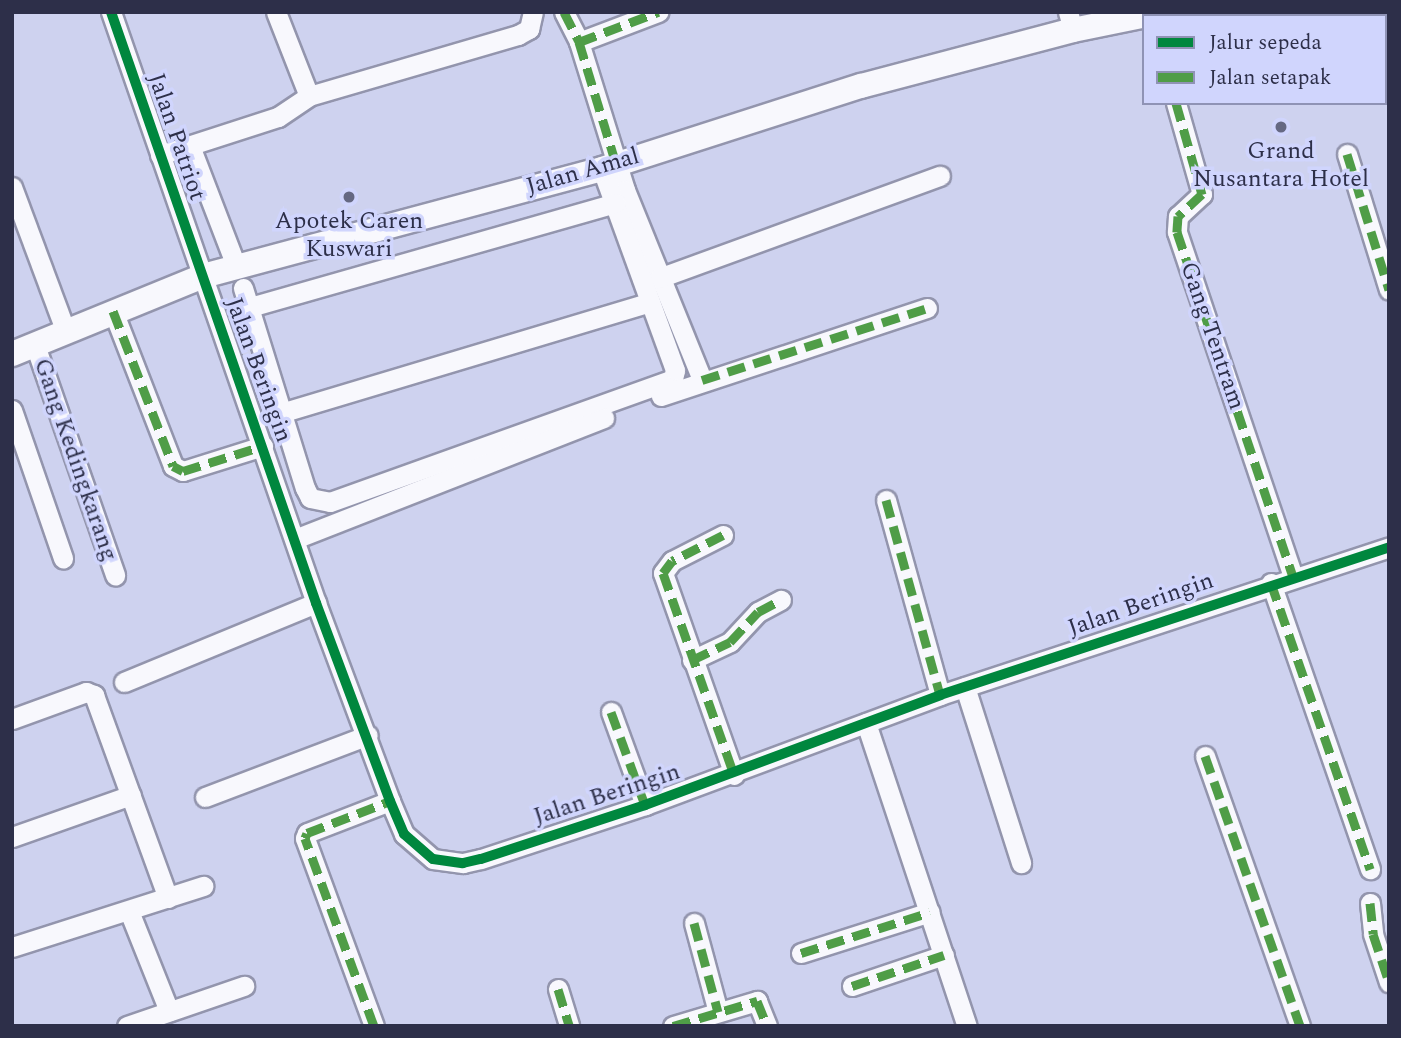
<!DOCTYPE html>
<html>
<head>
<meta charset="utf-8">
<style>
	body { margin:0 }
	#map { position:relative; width:1401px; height:1038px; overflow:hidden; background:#ced2ef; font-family:Spectral,serif }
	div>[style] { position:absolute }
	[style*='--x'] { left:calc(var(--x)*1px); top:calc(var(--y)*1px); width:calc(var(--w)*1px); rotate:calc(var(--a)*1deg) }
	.roads { filter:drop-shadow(2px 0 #9395ad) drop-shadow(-2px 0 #9395ad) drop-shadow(0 2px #9395ad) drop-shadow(0 -2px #9395ad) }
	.minor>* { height:19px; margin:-9.5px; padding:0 9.5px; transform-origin:9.5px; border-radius:9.5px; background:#f8f8fd }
	.tertiary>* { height:24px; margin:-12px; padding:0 12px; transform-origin:12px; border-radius:12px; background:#f8f8fd }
	.quiet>* { height:9px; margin-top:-4.5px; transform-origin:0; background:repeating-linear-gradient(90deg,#4f9d47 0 18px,transparent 0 27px) }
	.cycleway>* { height:10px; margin:-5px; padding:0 5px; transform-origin:5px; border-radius:5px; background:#00873e }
	.dots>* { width:19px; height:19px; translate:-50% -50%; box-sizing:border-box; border:4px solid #d0d5fd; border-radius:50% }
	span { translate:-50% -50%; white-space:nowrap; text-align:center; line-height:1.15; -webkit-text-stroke:7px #d0d5fd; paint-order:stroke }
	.street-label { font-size:24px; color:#2d2f49 }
	.poi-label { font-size:24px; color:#2d2f49 }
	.frame { position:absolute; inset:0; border:14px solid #2d2f49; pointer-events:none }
	.legend { position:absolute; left:1142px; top:14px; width:245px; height:91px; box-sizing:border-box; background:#d0d5fd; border:2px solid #8f93b5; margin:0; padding:9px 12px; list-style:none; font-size:21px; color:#2d2f49 }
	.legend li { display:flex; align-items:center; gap:14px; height:35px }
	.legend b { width:35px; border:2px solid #8f93b5 }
</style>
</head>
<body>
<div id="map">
	<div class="roads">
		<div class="minor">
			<i style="--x:111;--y:12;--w:626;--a:70.87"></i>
			<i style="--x:316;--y:603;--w:211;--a:69.5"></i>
			<i style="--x:390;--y:801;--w:36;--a:67"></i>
			<i style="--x:404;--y:834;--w:38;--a:41"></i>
			<i style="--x:433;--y:859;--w:30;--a:8"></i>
			<i style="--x:463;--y:863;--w:18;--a:-13"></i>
			<i style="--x:481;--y:859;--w:173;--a:-18.2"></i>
			<i style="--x:645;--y:805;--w:315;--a:-20.4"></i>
			<i style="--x:940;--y:695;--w:473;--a:-18.2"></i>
			<i style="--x:276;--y:12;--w:90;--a:68.6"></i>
			<i style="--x:564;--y:12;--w:34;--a:63"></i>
			<i style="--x:579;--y:42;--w:155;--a:72.7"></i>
			<i style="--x:625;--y:190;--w:205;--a:67.9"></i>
			<i style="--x:1068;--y:12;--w:19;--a:74"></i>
			<i style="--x:579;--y:42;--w:85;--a:-20.8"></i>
			<i style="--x:1176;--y:103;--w:95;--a:74.1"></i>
			<i style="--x:1202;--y:194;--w:33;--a:137"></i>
			<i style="--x:1178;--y:216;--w:16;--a:94"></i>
			<i style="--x:1177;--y:232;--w:363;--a:71.4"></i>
			<i style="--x:190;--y:146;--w:129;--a:69"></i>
			<i style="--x:1347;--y:154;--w:142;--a:72.8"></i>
			<i style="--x:160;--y:155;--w:124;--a:-17.9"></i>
			<i style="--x:278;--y:117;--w:37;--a:-34"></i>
			<i style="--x:309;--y:96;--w:218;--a:-16.3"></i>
			<i style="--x:518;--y:35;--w:13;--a:-29"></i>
			<i style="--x:529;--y:29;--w:17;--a:-77"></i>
			<i style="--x:12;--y:187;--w:155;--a:69.6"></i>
			<i style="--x:659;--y:278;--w:299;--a:-20"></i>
			<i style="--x:243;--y:288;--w:209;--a:72.8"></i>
			<i style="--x:305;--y:488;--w:11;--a:63"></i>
			<i style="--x:310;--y:498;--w:20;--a:11"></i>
			<i style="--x:330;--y:502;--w:364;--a:-19.7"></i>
			<i style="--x:673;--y:379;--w:9;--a:-77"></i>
			<i style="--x:675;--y:370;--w:214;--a:-110"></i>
			<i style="--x:250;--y:307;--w:380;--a:-15.9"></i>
			<i style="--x:113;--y:311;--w:166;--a:68.8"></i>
			<i style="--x:173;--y:466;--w:11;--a:27"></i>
			<i style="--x:183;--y:471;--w:84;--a:-17.4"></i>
			<i style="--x:35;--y:345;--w:244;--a:70.8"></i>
			<i style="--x:661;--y:396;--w:280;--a:-18.3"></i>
			<i style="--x:12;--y:410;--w:157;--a:71"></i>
			<i style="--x:284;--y:412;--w:382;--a:-16.7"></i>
			<i style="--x:886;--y:500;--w:202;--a:74.5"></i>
			<i style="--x:723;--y:535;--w:57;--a:153"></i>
			<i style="--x:672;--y:561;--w:15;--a:127"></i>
			<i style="--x:663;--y:573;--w:214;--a:70.6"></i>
			<i style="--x:295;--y:539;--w:332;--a:-21.4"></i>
			<i style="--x:1271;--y:583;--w:303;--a:70.9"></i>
			<i style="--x:692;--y:660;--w:42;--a:-25.3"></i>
			<i style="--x:730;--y:642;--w:41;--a:-47"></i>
			<i style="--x:758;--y:612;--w:26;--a:-28"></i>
			<i style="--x:124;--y:682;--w:208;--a:-22.4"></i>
			<i style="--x:965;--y:687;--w:185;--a:72.3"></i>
			<i style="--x:611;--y:712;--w:99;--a:69.9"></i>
			<i style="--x:12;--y:719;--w:79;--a:-20"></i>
			<i style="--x:86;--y:692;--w:9;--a:21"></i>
			<i style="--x:94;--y:695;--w:216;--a:70"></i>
			<i style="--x:866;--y:723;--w:319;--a:71.6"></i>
			<i style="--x:1205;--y:756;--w:286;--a:70.6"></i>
			<i style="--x:205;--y:797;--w:174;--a:-20.8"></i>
			<i style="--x:12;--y:837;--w:126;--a:-19.4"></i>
			<i style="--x:1370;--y:903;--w:31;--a:84"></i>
			<i style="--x:1373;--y:934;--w:51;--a:71.6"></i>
			<i style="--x:129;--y:911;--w:108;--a:68.2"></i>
			<i style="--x:694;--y:923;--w:92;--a:74.9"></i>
			<i style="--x:12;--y:947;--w:201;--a:-17.7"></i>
			<i style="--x:801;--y:953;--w:135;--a:-17.6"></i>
			<i style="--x:852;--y:986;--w:97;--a:-18.6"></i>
			<i style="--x:558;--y:989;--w:39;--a:73"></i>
			<i style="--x:127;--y:1026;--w:124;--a:-18.9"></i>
			<i style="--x:374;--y:1026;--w:200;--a:-110.2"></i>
			<i style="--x:305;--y:838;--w:5;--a:-68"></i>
			<i style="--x:307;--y:833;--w:89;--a:-21.1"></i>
			<i style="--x:673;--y:1026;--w:88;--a:-16.6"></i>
			<i style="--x:757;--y:1001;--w:27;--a:68"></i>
		</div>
		<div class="tertiary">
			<i style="--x:12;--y:354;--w:206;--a:-22.2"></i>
			<i style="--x:203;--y:276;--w:413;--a:-15"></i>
			<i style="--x:602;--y:169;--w:272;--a:-17.8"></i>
			<i style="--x:861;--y:86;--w:219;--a:-14.8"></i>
			<i style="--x:1073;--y:30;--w:90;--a:-11.6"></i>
		</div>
	</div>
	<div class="quiet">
		<i style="--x:564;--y:12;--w:34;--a:63"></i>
		<i style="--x:579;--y:42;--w:127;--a:73.1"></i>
		<i style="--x:1148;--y:15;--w:1;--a:45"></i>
		<i style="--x:579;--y:42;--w:85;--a:-20.8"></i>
		<i style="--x:1176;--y:103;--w:95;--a:74.1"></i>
		<i style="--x:1202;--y:194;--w:33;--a:137"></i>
		<i style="--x:1178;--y:216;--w:16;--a:94"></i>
		<i style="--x:1177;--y:232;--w:363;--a:71.4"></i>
		<i style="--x:1347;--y:154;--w:142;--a:72.8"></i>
		<i style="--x:113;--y:311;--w:166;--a:68.8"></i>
		<i style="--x:173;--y:466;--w:11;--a:27"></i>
		<i style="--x:183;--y:471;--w:84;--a:-17.4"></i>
		<i style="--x:702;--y:380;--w:236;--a:-17.7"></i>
		<i style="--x:886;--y:500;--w:202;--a:74.5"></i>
		<i style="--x:723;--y:535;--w:57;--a:153"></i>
		<i style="--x:672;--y:561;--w:15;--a:127"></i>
		<i style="--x:663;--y:573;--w:214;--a:70.6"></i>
		<i style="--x:1271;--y:583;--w:303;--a:70.9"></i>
		<i style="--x:692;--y:660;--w:42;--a:-25.3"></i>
		<i style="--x:730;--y:642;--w:41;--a:-47"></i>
		<i style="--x:758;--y:612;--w:26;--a:-28"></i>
		<i style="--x:611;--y:712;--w:99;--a:69.9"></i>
		<i style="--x:1205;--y:756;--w:286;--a:70.6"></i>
		<i style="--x:1370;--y:903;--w:31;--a:84"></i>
		<i style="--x:1373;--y:934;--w:51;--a:71.6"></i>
		<i style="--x:694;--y:923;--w:92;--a:74.9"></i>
		<i style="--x:801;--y:953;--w:135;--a:-17.6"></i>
		<i style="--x:852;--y:986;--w:97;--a:-18.6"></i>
		<i style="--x:558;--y:989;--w:39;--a:73"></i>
		<i style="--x:374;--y:1026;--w:200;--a:-110.2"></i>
		<i style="--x:305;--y:838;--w:5;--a:-68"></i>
		<i style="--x:307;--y:833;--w:89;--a:-21.1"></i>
		<i style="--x:673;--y:1026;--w:88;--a:-16.6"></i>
		<i style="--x:757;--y:1001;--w:27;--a:68"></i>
	</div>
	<div class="cycleway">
		<i style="--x:111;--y:12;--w:626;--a:70.87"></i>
		<i style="--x:316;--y:603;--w:211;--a:69.5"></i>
		<i style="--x:390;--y:801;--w:36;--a:67"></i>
		<i style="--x:404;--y:834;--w:38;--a:41"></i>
		<i style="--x:433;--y:859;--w:30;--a:8"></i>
		<i style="--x:463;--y:863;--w:18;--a:-13"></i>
		<i style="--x:481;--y:859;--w:173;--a:-18.2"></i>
		<i style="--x:645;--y:805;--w:315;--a:-20.4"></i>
		<i style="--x:940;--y:695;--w:473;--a:-18.2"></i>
	</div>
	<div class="dots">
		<i style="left:1281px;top:127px;background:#656883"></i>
		<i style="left:349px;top:197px;background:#656883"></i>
	</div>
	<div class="street-label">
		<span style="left:176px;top:137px;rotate:71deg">Jalan Patriot</span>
		<span style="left:583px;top:172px;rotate:-16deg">Jalan Amal</span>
		<span style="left:1212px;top:336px;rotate:71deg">Gang Tentram</span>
		<span style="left:258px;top:370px;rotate:70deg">Jalan Beringin</span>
		<span style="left:75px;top:460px;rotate:71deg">Gang Kedingkarang</span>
		<span style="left:1141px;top:605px;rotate:-19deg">Jalan Beringin</span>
		<span style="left:607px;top:795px;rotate:-18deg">Jalan Beringin</span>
	</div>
	<div class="poi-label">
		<span style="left:1281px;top:166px">Grand<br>Nusantara Hotel</span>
		<span style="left:349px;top:236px">Apotek Caren<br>Kuswari</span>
	</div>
	<div class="frame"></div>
	<ul class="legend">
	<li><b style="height:9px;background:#00873e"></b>Jalur sepeda</li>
	<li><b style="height:9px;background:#4f9d47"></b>Jalan setapak</li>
	</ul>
</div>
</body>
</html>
